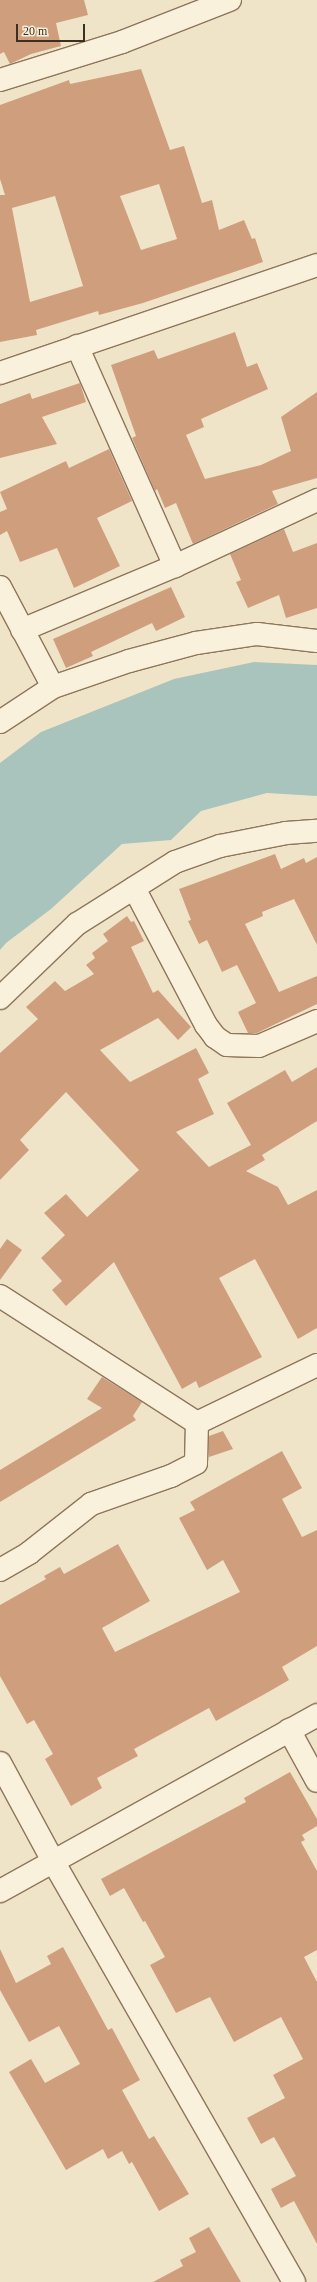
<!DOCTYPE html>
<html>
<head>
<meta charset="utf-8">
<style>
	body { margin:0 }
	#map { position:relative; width:317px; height:2282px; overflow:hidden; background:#f0e4c8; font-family:"Times New Roman",serif }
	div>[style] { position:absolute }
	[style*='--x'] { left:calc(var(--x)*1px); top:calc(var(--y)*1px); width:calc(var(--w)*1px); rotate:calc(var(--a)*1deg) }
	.water>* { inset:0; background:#a9c4bc }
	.building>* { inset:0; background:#cf9f7d }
	.roads { filter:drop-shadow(1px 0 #8d765c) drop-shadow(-1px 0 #8d765c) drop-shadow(0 1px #8d765c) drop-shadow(0 -1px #8d765c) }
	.minor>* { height:22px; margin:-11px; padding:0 11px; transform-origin:11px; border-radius:11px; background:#faf1dc }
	span { translate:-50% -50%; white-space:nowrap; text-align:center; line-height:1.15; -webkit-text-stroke:4px #f7eed8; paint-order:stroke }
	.scale { position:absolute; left:16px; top:24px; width:69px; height:18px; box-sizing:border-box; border:2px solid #3d2e20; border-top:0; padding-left:5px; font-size:12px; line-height:14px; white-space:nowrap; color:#3d2e20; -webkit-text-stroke:3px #f7eed8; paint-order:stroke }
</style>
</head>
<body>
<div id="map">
	<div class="water">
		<i style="clip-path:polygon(254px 662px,317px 665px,317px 796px,267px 793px,201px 811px,171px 840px,122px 844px,51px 909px,6px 943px,0 950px,0 763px,41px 732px,174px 679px)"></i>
	</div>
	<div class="building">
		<i style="clip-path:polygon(0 0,84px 0,88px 15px,56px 23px,61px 46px,31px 54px,10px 64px,4px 52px,0 54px)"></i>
		<i style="clip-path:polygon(evenodd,141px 69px,170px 150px,184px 146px,202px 203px,212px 200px,219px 230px,244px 220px,252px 239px,255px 238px,263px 262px,143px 303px,99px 315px,98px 311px,36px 330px,37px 335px,0 342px,0 195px,5px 195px,0 179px,0 105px,69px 80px,70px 84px,141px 69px,159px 184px,177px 239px,141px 250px,120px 196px,159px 184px,141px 69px,55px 196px,83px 286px,30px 302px,12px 208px,55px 196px)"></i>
		<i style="clip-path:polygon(235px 332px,247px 367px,257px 363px,268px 389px,201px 419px,204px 427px,186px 435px,205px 479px,261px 465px,291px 451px,281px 417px,317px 392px,317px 478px,272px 491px,278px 504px,193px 544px,176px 503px,165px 508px,157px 489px,155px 491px,132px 438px,136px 436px,111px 365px,154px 350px,158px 359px)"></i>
		<i style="clip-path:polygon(80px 383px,86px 402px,42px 417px,57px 444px,0 458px,0 404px,30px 393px,32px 399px)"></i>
		<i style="clip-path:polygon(109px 449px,132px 501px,97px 518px,120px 566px,74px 588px,57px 548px,20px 562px,7px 531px,0 535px,0 512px,7px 509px,0 492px,66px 461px,69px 468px)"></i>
		<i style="clip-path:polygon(284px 529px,293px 552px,317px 543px,317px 608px,286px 618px,279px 595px,248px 608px,236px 582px,241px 580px,230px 554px)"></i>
		<i style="clip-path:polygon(171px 587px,185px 617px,156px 631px,152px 623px,91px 652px,93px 656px,66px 668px,53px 639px)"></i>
		<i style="clip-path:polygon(275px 854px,281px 869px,304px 858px,306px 863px,317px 857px,317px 945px,294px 899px,262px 912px,263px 916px,245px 924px,279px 992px,317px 976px,317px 1004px,257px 1033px,248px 1033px,238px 1012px,256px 1003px,237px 965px,222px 972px,207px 940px,199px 944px,188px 921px,191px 920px,179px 889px)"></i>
		<i style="clip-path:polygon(127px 916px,131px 922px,134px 921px,144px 941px,131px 947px,153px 993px,158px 990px,191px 1027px,178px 1040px,158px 1018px,100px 1050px,130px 1082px,196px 1048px,209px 1073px,198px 1079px,214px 1114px,176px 1132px,209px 1167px,251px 1145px,227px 1103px,285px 1070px,292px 1082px,317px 1067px,317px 1121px,262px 1155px,265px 1160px,246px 1171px,278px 1187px,288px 1205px,317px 1190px,317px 1328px,298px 1339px,255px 1259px,219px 1278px,262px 1357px,199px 1388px,196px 1381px,182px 1389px,114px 1262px,66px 1306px,52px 1290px,62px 1281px,41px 1258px,65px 1235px,44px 1213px,66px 1194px,87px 1217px,139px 1170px,66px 1092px,20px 1140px,29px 1150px,0 1180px,0 1053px,38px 1019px,26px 1007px,55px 981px,65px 991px,94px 974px,86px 965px,95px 958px,92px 953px,108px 941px,103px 934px)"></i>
		<i style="clip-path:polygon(7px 1239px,22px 1250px,0 1280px,0 1249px)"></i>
		<i style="clip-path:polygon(102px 1377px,142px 1402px,133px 1416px,136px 1420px,0 1502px,0 1470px,102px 1408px,87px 1399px)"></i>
		<i style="clip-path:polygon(223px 1431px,233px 1449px,209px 1457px,209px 1436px)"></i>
		<i style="clip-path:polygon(282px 1451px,302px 1488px,282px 1499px,302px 1537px,317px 1530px,317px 1646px,282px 1667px,289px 1680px,270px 1691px,216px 1721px,209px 1708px,134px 1749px,138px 1756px,97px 1778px,102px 1788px,71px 1806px,45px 1759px,53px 1754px,34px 1720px,27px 1724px,0 1676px,0 1605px,46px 1579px,44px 1576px,60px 1567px,64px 1574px,118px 1544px,150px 1601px,102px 1628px,115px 1652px,240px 1592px,223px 1560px,207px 1570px,179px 1518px,195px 1510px,190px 1502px)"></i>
		<i style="clip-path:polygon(290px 1772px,317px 1819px,317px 1826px,302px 1835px,305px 1840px,301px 1842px,317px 1871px,317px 1950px,304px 1957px,317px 1982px,317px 2244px,294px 2201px,281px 2208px,271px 2189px,296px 2176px,274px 2137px,261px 2144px,247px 2118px,285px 2098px,273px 2075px,303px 2059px,281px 2017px,234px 2042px,210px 1997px,176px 2013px,150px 1965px,165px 1957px,145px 1921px,143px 1922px,124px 1888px,110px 1896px,101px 1879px,246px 1802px,244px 1798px)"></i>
		<i style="clip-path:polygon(63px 1947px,108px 2030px,112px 2028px,140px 2080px,122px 2090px,149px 2139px,154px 2136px,189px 2194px,159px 2211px,132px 2162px,129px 2164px,122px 2151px,108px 2159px,103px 2149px,66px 2170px,9px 2072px,31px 2059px,45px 2083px,80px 2064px,59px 2026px,29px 2042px,0 1990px,0 1949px,16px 1983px,51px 1964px,47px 1956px)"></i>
		<i style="clip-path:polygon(209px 2227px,241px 2282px,153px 2282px,183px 2266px,180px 2260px,196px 2252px,189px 2238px)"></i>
	</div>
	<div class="roads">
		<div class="minor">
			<i style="--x:0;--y:80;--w:128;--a:-17.3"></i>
			<i style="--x:122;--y:42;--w:116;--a:-21.3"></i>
			<i style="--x:77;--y:346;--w:241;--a:66"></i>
			<i style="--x:0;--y:373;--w:335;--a:-18.8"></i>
			<i style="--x:0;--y:587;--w:113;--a:62.1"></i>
			<i style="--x:22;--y:630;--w:166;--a:-22.7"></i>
			<i style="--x:175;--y:566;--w:157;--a:-24.9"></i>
			<i style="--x:0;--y:722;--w:64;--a:-33.4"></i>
			<i style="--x:53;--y:687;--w:80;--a:-18.9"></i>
			<i style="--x:129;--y:661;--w:69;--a:-15"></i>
			<i style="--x:196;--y:643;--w:62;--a:-8.4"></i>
			<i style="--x:257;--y:634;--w:60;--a:6.7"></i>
			<i style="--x:134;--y:888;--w:155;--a:62.3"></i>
			<i style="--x:206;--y:1025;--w:15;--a:53"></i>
			<i style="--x:215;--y:1037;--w:14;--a:34"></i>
			<i style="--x:227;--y:1045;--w:32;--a:2"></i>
			<i style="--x:259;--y:1046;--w:63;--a:-23.3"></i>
			<i style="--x:0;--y:998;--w:107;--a:-43.9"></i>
			<i style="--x:77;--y:924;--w:116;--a:-32.3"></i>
			<i style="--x:175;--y:862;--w:48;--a:-19.6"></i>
			<i style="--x:220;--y:846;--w:67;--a:-11.1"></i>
			<i style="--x:286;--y:833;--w:31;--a:-4"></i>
			<i style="--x:0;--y:1296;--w:234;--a:32.8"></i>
			<i style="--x:197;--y:1423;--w:133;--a:-25.8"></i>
			<i style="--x:0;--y:1570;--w:34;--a:-30"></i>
			<i style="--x:29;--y:1553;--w:79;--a:-38.3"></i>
			<i style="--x:91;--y:1504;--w:85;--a:-19.3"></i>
			<i style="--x:171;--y:1476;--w:28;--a:-27"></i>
			<i style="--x:196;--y:1463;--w:40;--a:-88.6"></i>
			<i style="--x:289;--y:1730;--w:58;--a:61.2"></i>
			<i style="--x:0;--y:1763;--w:111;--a:61.6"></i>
			<i style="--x:53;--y:1861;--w:485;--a:60.2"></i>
			<i style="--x:0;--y:1891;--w:363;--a:-29"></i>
		</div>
	</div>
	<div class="scale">20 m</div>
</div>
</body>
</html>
